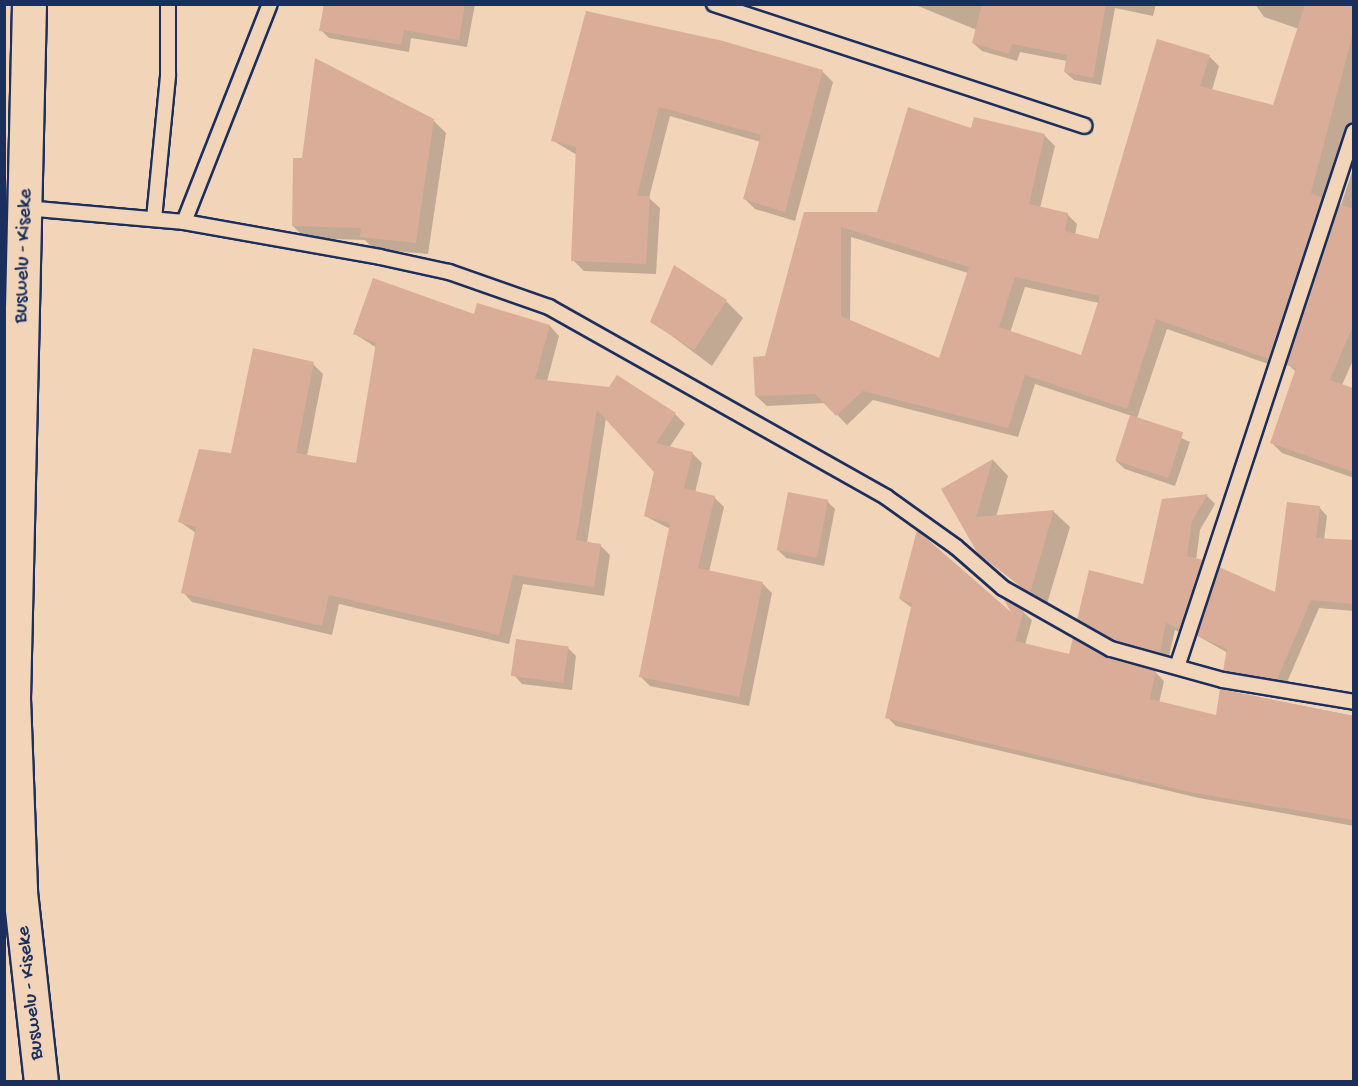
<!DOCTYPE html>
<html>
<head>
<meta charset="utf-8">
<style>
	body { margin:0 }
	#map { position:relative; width:1358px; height:1086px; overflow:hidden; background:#f2d4b8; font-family:"Gochi Hand",sans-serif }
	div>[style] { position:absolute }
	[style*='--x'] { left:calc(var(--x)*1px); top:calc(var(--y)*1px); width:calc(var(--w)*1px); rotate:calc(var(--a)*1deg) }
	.shadow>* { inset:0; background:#0003 }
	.building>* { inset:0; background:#daad98; transform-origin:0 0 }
	.roads { filter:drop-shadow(2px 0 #1b2f5e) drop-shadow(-2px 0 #1b2f5e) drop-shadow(0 2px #1b2f5e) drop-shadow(0 -2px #1b2f5e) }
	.lane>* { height:14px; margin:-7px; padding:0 7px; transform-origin:7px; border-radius:7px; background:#f2d4b8 }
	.secondary>* { height:33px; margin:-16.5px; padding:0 16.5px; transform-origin:16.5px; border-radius:16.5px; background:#f2d4b8 }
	span { translate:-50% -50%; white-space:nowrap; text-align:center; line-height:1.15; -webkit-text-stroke:4.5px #f2d4b8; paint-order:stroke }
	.street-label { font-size:20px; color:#1b2f5e }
	.frame { position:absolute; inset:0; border:6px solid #1b2f5e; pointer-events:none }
</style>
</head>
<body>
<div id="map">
	<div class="shadow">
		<i style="clip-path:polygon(327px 4px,475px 4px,467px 47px,411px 38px,409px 52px,329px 38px,321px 30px)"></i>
		<i style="clip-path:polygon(913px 4px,1156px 4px,1153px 16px,1115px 8px,1101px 85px,1074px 80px,1065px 72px,1067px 61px,1020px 52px,1017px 61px,982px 51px,973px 43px,977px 30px)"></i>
		<i style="clip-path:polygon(evenodd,1255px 4px,1354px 4px,1354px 144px,1280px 368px,1167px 329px,1137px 418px,1190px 442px,1175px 486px,1125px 469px,1116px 461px,1132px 416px,1035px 384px,1018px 437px,873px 400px,847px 425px,826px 403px,767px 406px,756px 396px,805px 213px,878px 214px,972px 130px,1045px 136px,1055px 146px,1040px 208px,1067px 214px,1077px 224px,1075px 235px,1099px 240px,1209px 56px,1219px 66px,1212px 90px,1274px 107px,1299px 29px,1264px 17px,1255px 4px,851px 237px,968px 273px,940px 360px,850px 322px,851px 237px,1255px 4px,1025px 287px,1099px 303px,1082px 356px,1010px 333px,1025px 287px)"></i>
		<i style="clip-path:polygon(587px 13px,822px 71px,833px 82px,795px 221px,755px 209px,744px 198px,761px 142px,670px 116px,649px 198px,660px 208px,656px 274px,584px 271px,573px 260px,577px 155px,552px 140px)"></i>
		<i style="clip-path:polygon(434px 121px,446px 133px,428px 254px,374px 249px,365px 240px,305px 238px,293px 226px,303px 160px)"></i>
		<i style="clip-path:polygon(1354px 166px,1354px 358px,1342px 385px,1354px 390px,1354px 478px,1282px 453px,1272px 443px,1296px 372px,1288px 364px)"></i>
		<i style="clip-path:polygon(726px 301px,743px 318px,712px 366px,652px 321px)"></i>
		<i style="clip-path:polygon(475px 316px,550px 326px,559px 336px,547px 381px,675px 414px,685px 424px,669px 448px,692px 453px,702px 463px,695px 493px,714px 497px,724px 507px,709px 572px,762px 583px,772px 593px,749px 706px,650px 686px,640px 676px,670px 529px,645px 516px,655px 472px,606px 418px,587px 543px,600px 545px,610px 555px,604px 596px,523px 584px,509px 644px,339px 604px,332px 635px,192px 602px,183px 592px,196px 533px,180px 522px,313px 364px,323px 374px,307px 456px,357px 465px,377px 348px,355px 334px)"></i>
		<i style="clip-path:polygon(993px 460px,1008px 476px,996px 517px,1053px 511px,1070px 527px,1046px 607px,979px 553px,943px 490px)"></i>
		<i style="clip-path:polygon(1207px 496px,1215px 504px,1200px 530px,1196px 560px,1209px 569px,1188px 636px,1175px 630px,1168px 660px,1124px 648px,1087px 628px,1079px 619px,1144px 586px,1163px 500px)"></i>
		<i style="clip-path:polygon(827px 501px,835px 509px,824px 566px,786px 558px,778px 550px)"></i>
		<i style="clip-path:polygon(1319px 507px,1327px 516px,1324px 540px,1354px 543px,1354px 611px,1319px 608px,1285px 687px,1233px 678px,1225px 670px,1228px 653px,1198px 636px,1277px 594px)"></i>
		<i style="clip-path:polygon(900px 599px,1015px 618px,1023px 612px,1032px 620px,1025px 645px,1155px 672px,1164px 681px,1159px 703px,1217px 716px,1221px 690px,1354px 716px,1354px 826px,1199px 798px,896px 726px,887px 717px,912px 608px)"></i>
		<i style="clip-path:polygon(568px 648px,576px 656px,572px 690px,522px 684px,514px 675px)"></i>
	</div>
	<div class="building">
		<i style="clip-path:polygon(324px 4px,465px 4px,459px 40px,404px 30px,401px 45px,319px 31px)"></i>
		<i style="clip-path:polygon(982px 4px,1106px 4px,1093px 78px,1064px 72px,1067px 55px,1012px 44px,1009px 54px,972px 43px)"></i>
		<i style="clip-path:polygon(evenodd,1305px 4px,1353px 4px,1353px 33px,1311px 193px,1322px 198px,1269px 359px,1156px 319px,1127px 409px,1025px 375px,1008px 428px,863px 391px,836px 416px,815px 394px,755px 396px,753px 357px,765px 356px,804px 212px,877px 212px,908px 107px,971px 128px,974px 117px,1045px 134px,1029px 204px,1068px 213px,1065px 231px,1098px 239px,1157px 39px,1210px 55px,1200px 86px,1273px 105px,1305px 4px,841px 227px,969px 267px,939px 358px,841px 316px,841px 227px,1305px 4px,1015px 277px,1100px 296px,1081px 355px,999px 327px,1015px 277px)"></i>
		<i style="clip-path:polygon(586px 11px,723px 41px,823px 70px,785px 212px,743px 199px,761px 135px,659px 107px,637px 196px,650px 196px,646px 264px,571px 261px,576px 147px,551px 141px)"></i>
		<i style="clip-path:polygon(315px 58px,434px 119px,416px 243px,360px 237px,361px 228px,292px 226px,293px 158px,302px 158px)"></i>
		<i style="clip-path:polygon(1339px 204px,1353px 209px,1353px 326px,1330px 380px,1353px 388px,1353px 472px,1270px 443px,1296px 368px,1286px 365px)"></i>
		<i style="clip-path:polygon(674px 265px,727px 300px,694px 350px,650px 322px)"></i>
		<i style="clip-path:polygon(373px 278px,474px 314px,477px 303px,550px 325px,535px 379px,609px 387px,617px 375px,676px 413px,656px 443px,693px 452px,684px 488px,715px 496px,698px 568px,763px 582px,739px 697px,639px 677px,670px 523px,644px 516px,654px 472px,597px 410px,576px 540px,601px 544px,594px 587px,513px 575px,499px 635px,329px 595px,322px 626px,181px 593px,196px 527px,178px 522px,199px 449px,231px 453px,253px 348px,314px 362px,296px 453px,356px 463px,376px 343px,353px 334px)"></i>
		<i style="left:1130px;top:415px;width:56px;height:48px;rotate:18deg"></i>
		<i style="clip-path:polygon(993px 459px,976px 517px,1054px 510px,1030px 593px,978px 554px,941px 489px)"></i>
		<i style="left:788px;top:492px;width:41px;height:59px;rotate:11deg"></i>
		<i style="clip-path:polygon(1208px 494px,1192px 521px,1187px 556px,1203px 560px,1180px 629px,1166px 623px,1160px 653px,1114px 641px,1077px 620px,1089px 570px,1143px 584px,1162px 499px)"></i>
		<i style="clip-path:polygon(1287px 502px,1320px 506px,1316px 538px,1353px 540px,1353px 604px,1311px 600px,1277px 680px,1223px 671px,1227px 649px,1197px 636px,1219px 567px,1275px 592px)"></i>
		<i style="clip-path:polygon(917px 530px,1011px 612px,1003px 598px,1024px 610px,1015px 641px,1069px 654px,1073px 638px,1108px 658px,1156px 671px,1150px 699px,1216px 715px,1220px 689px,1353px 716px,1353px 820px,1189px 792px,885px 718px,912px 603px,899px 599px)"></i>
		<i style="left:516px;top:639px;width:53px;height:37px;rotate:8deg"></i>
	</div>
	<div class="roads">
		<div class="lane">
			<i style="--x:714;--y:4;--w:390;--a:18.2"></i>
			<i style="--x:25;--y:208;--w:160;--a:5"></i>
			<i style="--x:184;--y:222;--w:199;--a:10.1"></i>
			<i style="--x:380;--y:257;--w:71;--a:12.3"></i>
			<i style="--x:449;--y:272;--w:106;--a:19.3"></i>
			<i style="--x:549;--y:307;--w:387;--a:29.4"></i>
			<i style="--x:886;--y:497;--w:86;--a:35.5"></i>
			<i style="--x:956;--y:547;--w:62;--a:41.1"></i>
			<i style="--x:1003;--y:588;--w:124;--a:29.5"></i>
			<i style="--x:1111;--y:649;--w:116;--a:15.5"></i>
			<i style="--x:1223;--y:680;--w:133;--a:9.5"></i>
			<i style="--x:154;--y:219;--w:145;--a:-84.4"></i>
			<i style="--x:168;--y:75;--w:71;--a:-90"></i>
			<i style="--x:184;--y:222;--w:234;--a:-68.5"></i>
			<i style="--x:1177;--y:667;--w:564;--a:-71.73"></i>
		</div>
		<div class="secondary">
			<i style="--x:29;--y:4;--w:694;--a:91.32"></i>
			<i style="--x:13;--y:698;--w:194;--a:87.9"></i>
			<i style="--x:20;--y:892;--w:191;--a:83.7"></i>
		</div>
	</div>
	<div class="street-label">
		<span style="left:24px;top:256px;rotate:-88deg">Buswelu - Kiseke</span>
		<span style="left:31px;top:993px;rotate:-96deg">Buswelu - Kiseke</span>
	</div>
	<div class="frame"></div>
</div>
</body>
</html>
